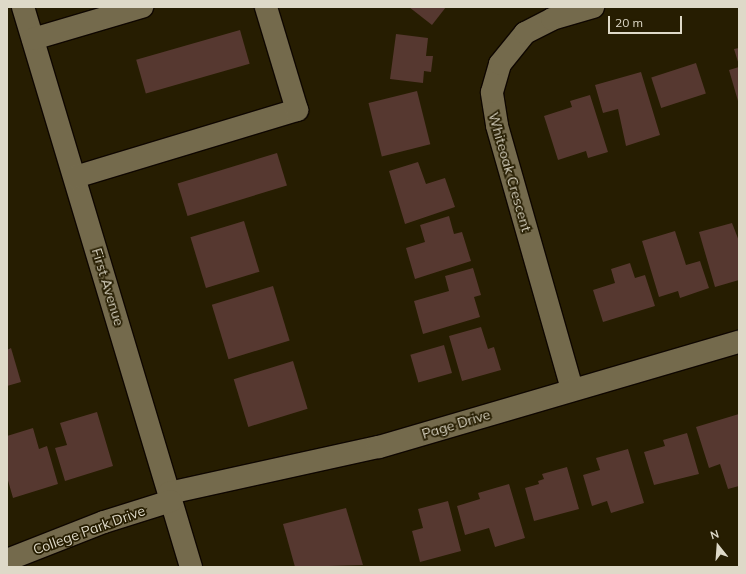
<!DOCTYPE html>
<html>
<head>
<meta charset="utf-8">
<style>
	body { margin:0 }
	#map { position:relative; width:746px; height:574px; overflow:hidden; background:#261d01; font-family:Mulish,sans-serif }
	div>[style] { position:absolute }
	[style*='--x'] { left:calc(var(--x)*1px); top:calc(var(--y)*1px); width:calc(var(--w)*1px); rotate:calc(var(--a)*1deg) }
	.building>* { inset:0; background:#563830; transform-origin:0 0 }
	.roads { filter:drop-shadow(1px 0 #0f0700) drop-shadow(-1px 0 #0f0700) drop-shadow(0 1px #0f0700) drop-shadow(0 -1px #0f0700) }
	.minor>* { height:22px; margin:-11px; padding:0 11px; transform-origin:11px; border-radius:11px; background:#746a4c }
	span { translate:-50% -50%; white-space:nowrap; text-align:center; line-height:1.15; -webkit-text-stroke:3.5px #261d01; paint-order:stroke }
	.street-label { font-size:14px; color:#ded9c8 }
	.frame { position:absolute; inset:0; border:8px solid #ded9c8; pointer-events:none }
	.north { position:absolute; left:698px; top:526px; width:40px; height:40px; -webkit-text-stroke:3px #261d01; paint-order:stroke; rotate:343deg; font-size:11px; font-weight:700; line-height:16px; text-align:center; color:#ded9c8 }
	.north::after { content:''; display:block; margin:auto; width:14px; height:18px; background:#ded9c8; clip-path:polygon(50% 0,100% 100%,50% 72%,0 100%) }
	.scale { position:absolute; left:608px; top:16px; width:74px; height:18px; box-sizing:border-box; border:2px solid #ded9c8; border-top:0; padding-left:5px; font-size:12px; line-height:14px; white-space:nowrap; color:#ded9c8; -webkit-text-stroke:3px #261d01; paint-order:stroke }
</style>
</head>
<body>
<div id="map">
	<div class="building">
		<i style="clip-path:polygon(409px 7px,446px 7px,432px 25px)"></i>
		<i style="left:240px;top:30px;width:35px;height:108px;rotate:74deg"></i>
		<i style="clip-path:polygon(396px 34px,428px 38px,426px 56px,433px 56px,431px 72px,424px 71px,423px 83px,390px 79px)"></i>
		<i style="clip-path:polygon(739px 48px,739px 65px,734px 49px)"></i>
		<i style="left:696px;top:63px;width:32px;height:47px;rotate:72deg"></i>
		<i style="clip-path:polygon(739px 67px,739px 101px,738px 101px,729px 70px)"></i>
		<i style="clip-path:polygon(641px 72px,660px 135px,626px 146px,618px 109px,603px 113px,595px 85px)"></i>
		<i style="left:417px;top:91px;width:55px;height:50px;rotate:76deg"></i>
		<i style="clip-path:polygon(590px 95px,608px 152px,588px 158px,586px 151px,558px 160px,544px 116px,572px 107px,570px 101px)"></i>
		<i style="left:277px;top:153px;width:34px;height:104px;rotate:73deg"></i>
		<i style="clip-path:polygon(418px 162px,426px 184px,445px 178px,455px 207px,405px 224px,389px 171px)"></i>
		<i style="clip-path:polygon(449px 216px,454px 234px,462px 232px,471px 261px,415px 279px,406px 248px,425px 242px,420px 225px)"></i>
		<i style="left:244px;top:221px;width:53px;height:56px;rotate:73deg"></i>
		<i style="clip-path:polygon(732px 223px,739px 241px,739px 280px,715px 287px,699px 232px)"></i>
		<i style="clip-path:polygon(675px 231px,686px 265px,700px 261px,709px 288px,680px 298px,678px 291px,659px 297px,642px 241px)"></i>
		<i style="clip-path:polygon(630px 263px,635px 278px,645px 275px,655px 306px,603px 322px,593px 290px,615px 283px,611px 269px)"></i>
		<i style="clip-path:polygon(473px 268px,481px 295px,474px 297px,480px 317px,423px 334px,414px 301px,449px 291px,445px 276px)"></i>
		<i style="left:273px;top:286px;width:57px;height:64px;rotate:73deg"></i>
		<i style="clip-path:polygon(481px 327px,488px 349px,494px 347px,501px 370px,462px 381px,449px 336px)"></i>
		<i style="left:444px;top:345px;width:29px;height:35px;rotate:74deg"></i>
		<i style="clip-path:polygon(11px 348px,21px 382px,7px 386px,7px 350px)"></i>
		<i style="left:293px;top:361px;width:50px;height:62px;rotate:73deg"></i>
		<i style="clip-path:polygon(97px 412px,113px 466px,65px 481px,55px 448px,67px 445px,60px 423px)"></i>
		<i style="clip-path:polygon(739px 414px,739px 486px,728px 489px,720px 464px,709px 468px,696px 427px)"></i>
		<i style="clip-path:polygon(33px 428px,39px 449px,47px 446px,58px 484px,13px 498px,7px 477px,7px 436px)"></i>
		<i style="clip-path:polygon(687px 433px,699px 474px,654px 485px,644px 452px,665px 446px,663px 440px)"></i>
		<i style="clip-path:polygon(628px 449px,644px 503px,611px 513px,607px 501px,592px 506px,583px 475px,600px 470px,596px 458px)"></i>
		<i style="clip-path:polygon(567px 467px,579px 509px,534px 521px,525px 488px,539px 484px,538px 481px,544px 479px,542px 474px)"></i>
		<i style="clip-path:polygon(509px 484px,525px 538px,495px 547px,489px 528px,465px 535px,457px 506px,480px 499px,478px 493px)"></i>
		<i style="clip-path:polygon(448px 501px,461px 551px,420px 562px,412px 531px,423px 528px,418px 509px)"></i>
		<i style="clip-path:polygon(346px 508px,363px 565px,295px 567px,283px 524px)"></i>
	</div>
	<div class="roads">
		<div class="minor">
			<i style="--x:23;--y:7;--w:585;--a:73.3"></i>
			<i style="--x:33;--y:39;--w:114;--a:-16.4"></i>
			<i style="--x:75;--y:177;--w:232;--a:-16.8"></i>
			<i style="--x:297;--y:110;--w:108;--a:-106.8"></i>
			<i style="--x:572;--y:389;--w:274;--a:-105.9"></i>
			<i style="--x:497;--y:125;--w:33;--a:-99"></i>
			<i style="--x:492;--y:92;--w:29;--a:-74"></i>
			<i style="--x:500;--y:64;--w:40;--a:-51"></i>
			<i style="--x:525;--y:33;--w:30;--a:-27"></i>
			<i style="--x:552;--y:19;--w:43;--a:-16.3"></i>
			<i style="--x:169;--y:493;--w:215;--a:-12.4"></i>
			<i style="--x:379;--y:447;--w:375;--a:-16.3"></i>
			<i style="--x:7;--y:560;--w:104;--a:-21.4"></i>
			<i style="--x:104;--y:522;--w:70;--a:-17.4"></i>
		</div>
	</div>
	<div class="street-label">
		<span style="left:510px;top:172px;rotate:74deg">Whiteoak Crescent</span>
		<span style="left:108px;top:287px;rotate:73deg">First Avenue</span>
		<span style="left:456px;top:424px;rotate:-17deg">Page Drive</span>
		<span style="left:89px;top:530px;rotate:-20deg">College Park Drive</span>
	</div>
	<div class="frame"></div>
	<div class="north">N</div>
	<div class="scale">20 m</div>
</div>
</body>
</html>
